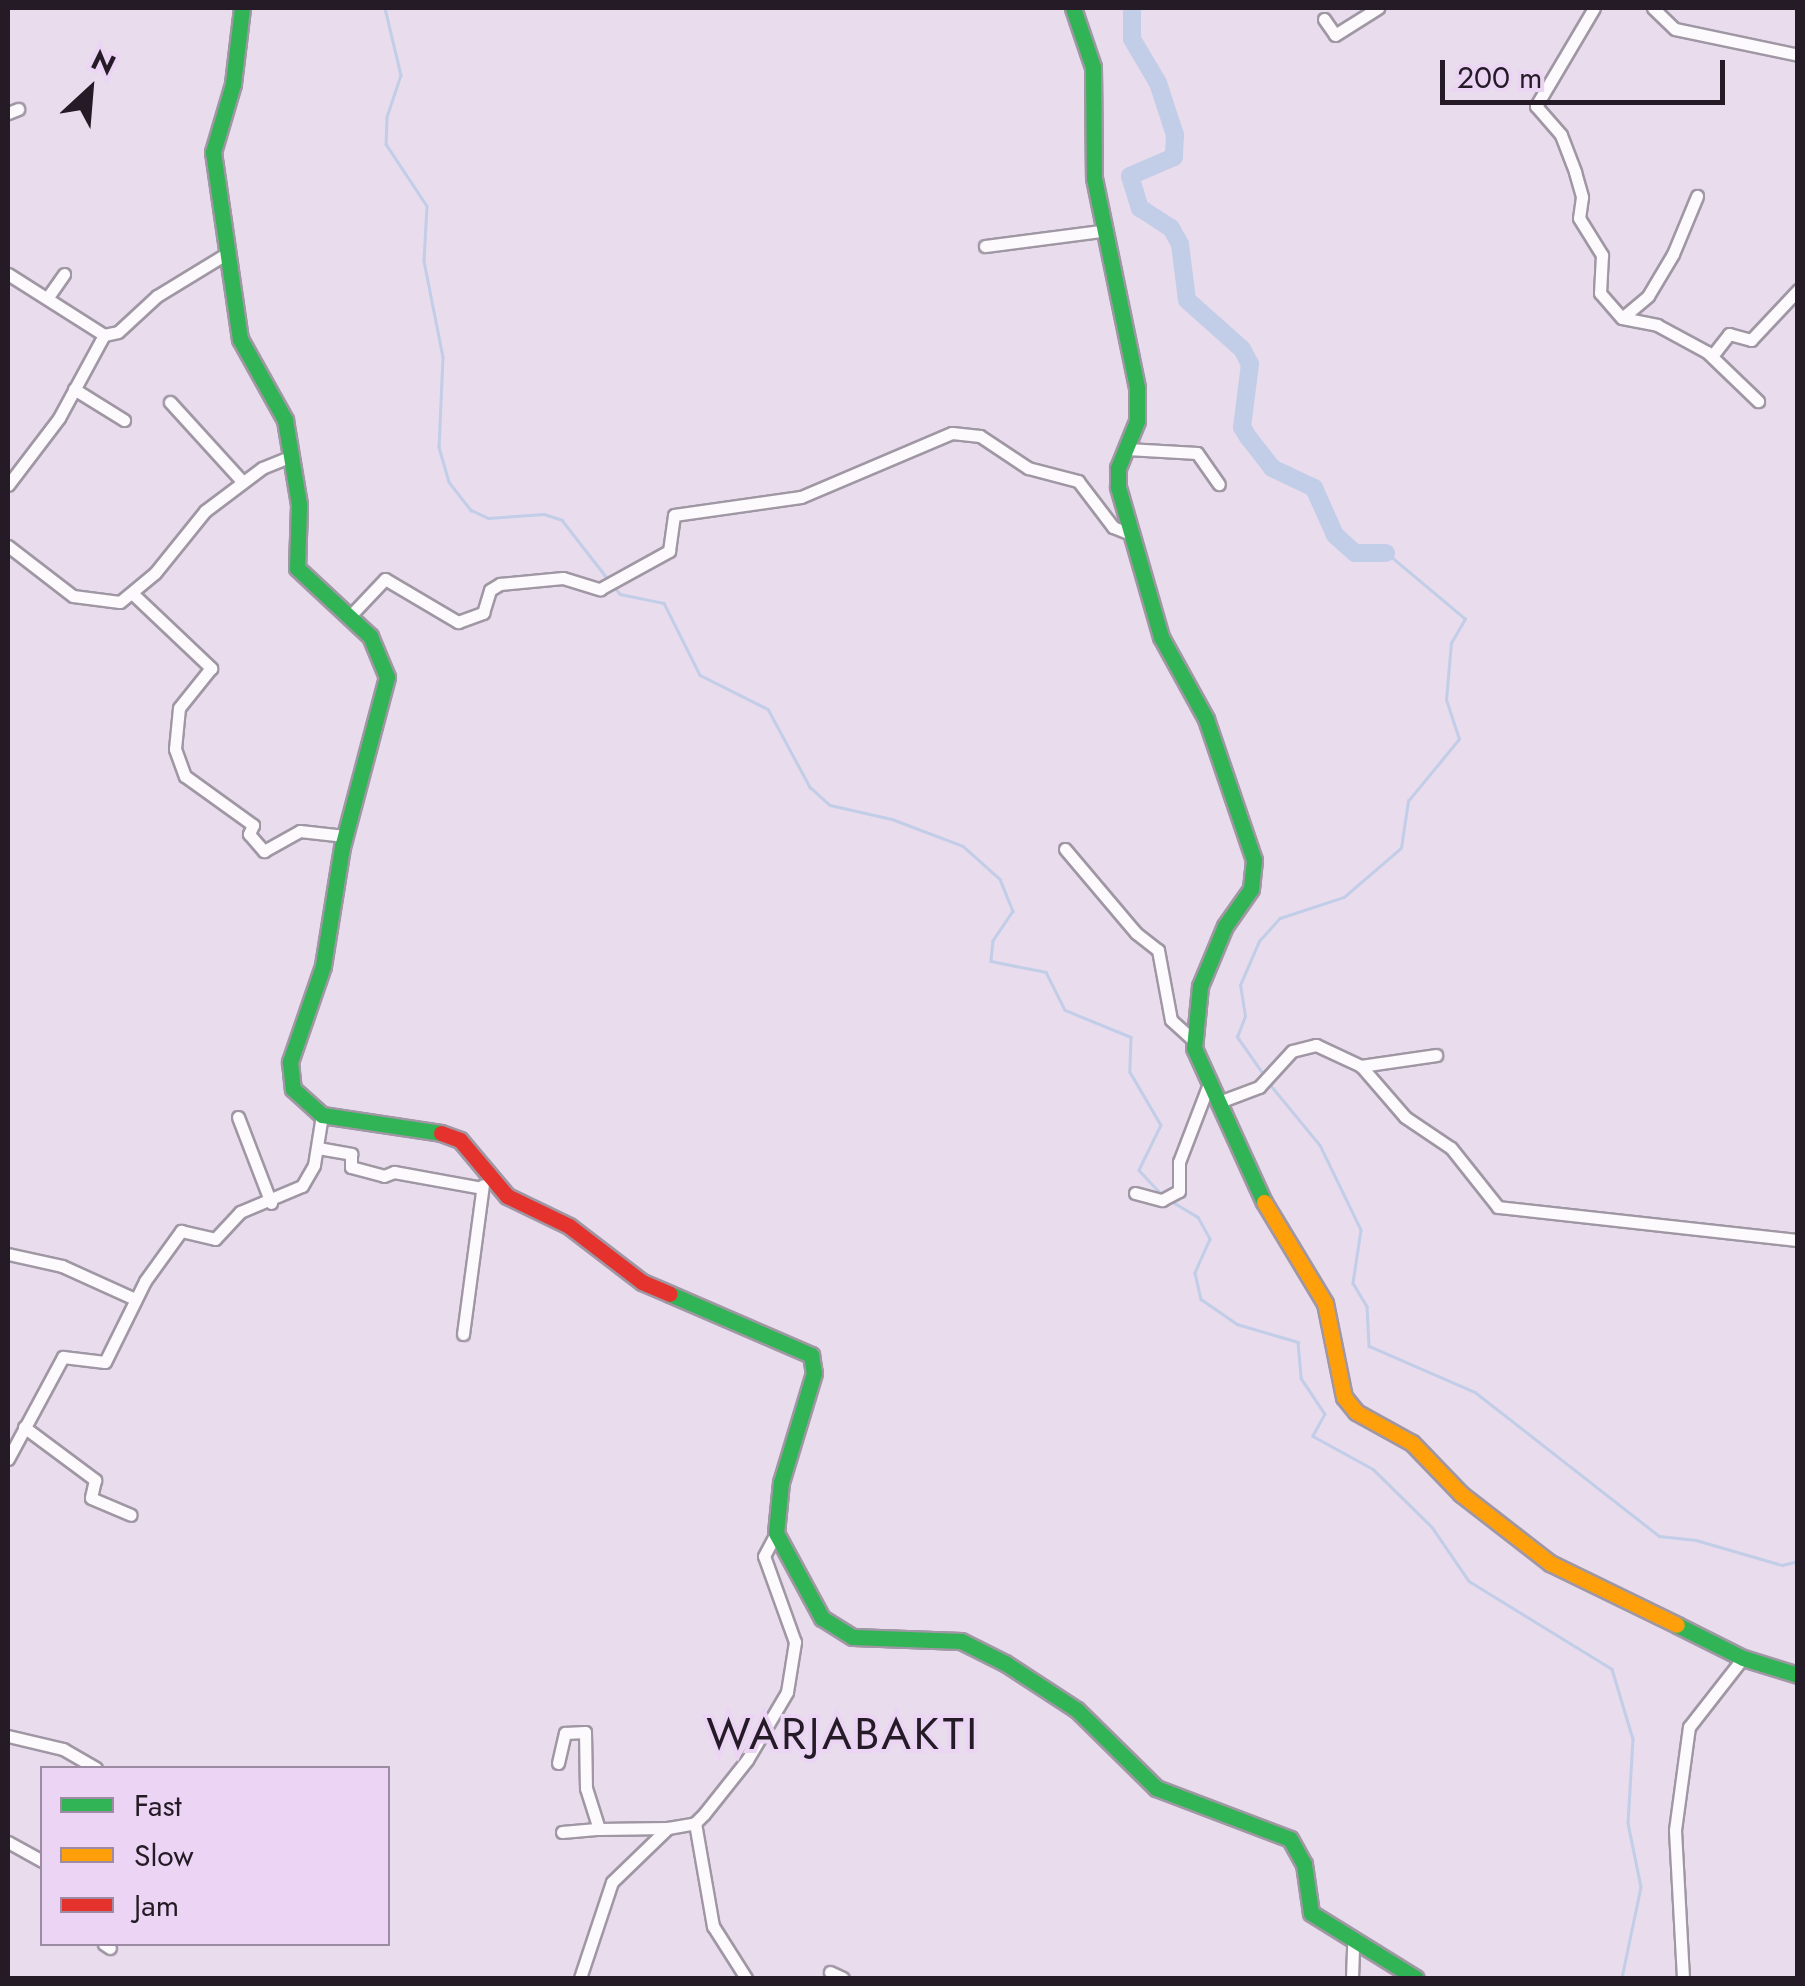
<!DOCTYPE html>
<html>
<head>
<meta charset="utf-8">
<style>
	body { margin:0 }
	#map { position:relative; width:1805px; height:1986px; overflow:hidden; background:#e8dced; font-family:Jost,sans-serif }
	div>[style] { position:absolute }
	[style*='--x'] { left:calc(var(--x)*1px); top:calc(var(--y)*1px); width:calc(var(--w)*1px); rotate:calc(var(--a)*1deg) }
	.stream>* { height:2.5px; margin:-1.25px; padding:0 1.25px; transform-origin:1.25px; border-radius:1.25px; background:#c2cde8 }
	.river>* { height:18px; margin:-9px; padding:0 9px; transform-origin:9px; border-radius:9px; background:#c2cde8 }
	.roads { filter:drop-shadow(2px 0 #a097a4) drop-shadow(-2px 0 #a097a4) drop-shadow(0 2px #a097a4) drop-shadow(0 -2px #a097a4) }
	.street>* { height:11px; margin:-5.5px; padding:0 5.5px; transform-origin:5.5px; border-radius:5.5px; background:#fcfafc }
	.fast>* { height:15px; margin:-7.5px; padding:0 7.5px; transform-origin:7.5px; border-radius:7.5px; background:#30b455 }
	.slow>* { height:15px; margin:-7.5px; padding:0 7.5px; transform-origin:7.5px; border-radius:7.5px; background:#ff9f0a }
	.jam>* { height:15px; margin:-7.5px; padding:0 7.5px; transform-origin:7.5px; border-radius:7.5px; background:#e5322d }
	span { translate:-50% -50%; white-space:nowrap; text-align:center; line-height:1.15; -webkit-text-stroke:8px #ecd5f4; paint-order:stroke }
	.quarter-label { font-size:45px; color:#241b26; letter-spacing:2.5px }
	.frame { position:absolute; inset:0; border:10px solid #241b26; pointer-events:none }
	.legend { position:absolute; left:40px; top:1766px; width:350px; height:180px; box-sizing:border-box; background:#ecd5f4; border:2px solid #9c8ba2; margin:0; padding:12px 18px; list-style:none; font-size:30px; color:#241b26 }
	.legend li { display:flex; align-items:center; gap:20px; height:50px }
	.legend b { width:50px; border:2px solid #9c8ba2 }
	.north { position:absolute; left:40px; top:40px; width:100px; height:100px; -webkit-text-stroke:8px #ecd5f4; paint-order:stroke; rotate:26deg; font-size:28px; font-weight:700; line-height:40px; text-align:center; color:#241b26 }
	.north::after { content:''; display:block; margin:auto; width:35px; height:45px; background:#241b26; clip-path:polygon(50% 0,100% 100%,50% 72%,0 100%) }
	.scale { position:absolute; left:1440px; top:60px; width:285px; height:45px; box-sizing:border-box; border:5px solid #241b26; border-top:0; padding-left:12px; font-size:30px; line-height:35px; white-space:nowrap; color:#241b26; -webkit-text-stroke:8px #ecd5f4; paint-order:stroke }
</style>
</head>
<body>
<div id="map">
	<div class="stream">
		<i style="--x:385;--y:8;--w:69;--a:76.6"></i>
		<i style="--x:401;--y:75;--w:44;--a:108.4"></i>
		<i style="--x:387;--y:117;--w:27;--a:92"></i>
		<i style="--x:386;--y:144;--w:74;--a:56.5"></i>
		<i style="--x:427;--y:206;--w:55;--a:93.1"></i>
		<i style="--x:424;--y:261;--w:98;--a:78.8"></i>
		<i style="--x:443;--y:357;--w:90;--a:92.5"></i>
		<i style="--x:439;--y:447;--w:36;--a:74"></i>
		<i style="--x:449;--y:482;--w:36;--a:52"></i>
		<i style="--x:471;--y:510;--w:19;--a:25"></i>
		<i style="--x:488;--y:518;--w:56;--a:-4.1"></i>
		<i style="--x:544;--y:514;--w:19;--a:18"></i>
		<i style="--x:562;--y:520;--w:75;--a:52.1"></i>
		<i style="--x:613;--y:585;--w:11;--a:52"></i>
		<i style="--x:620;--y:594;--w:45;--a:11.6"></i>
		<i style="--x:664;--y:603;--w:80;--a:63.4"></i>
		<i style="--x:700;--y:675;--w:76;--a:26.6"></i>
		<i style="--x:768;--y:709;--w:89;--a:61.7"></i>
		<i style="--x:810;--y:787;--w:27;--a:42"></i>
		<i style="--x:830;--y:805;--w:64;--a:12.7"></i>
		<i style="--x:892;--y:819;--w:76;--a:20.8"></i>
		<i style="--x:963;--y:846;--w:50;--a:41.7"></i>
		<i style="--x:1000;--y:879;--w:35;--a:68"></i>
		<i style="--x:1013;--y:911;--w:36;--a:124"></i>
		<i style="--x:993;--y:941;--w:20;--a:96"></i>
		<i style="--x:991;--y:961;--w:56;--a:11.3"></i>
		<i style="--x:1046;--y:972;--w:42;--a:63.4"></i>
		<i style="--x:1065;--y:1010;--w:71;--a:22.2"></i>
		<i style="--x:1131;--y:1037;--w:35;--a:92"></i>
		<i style="--x:1130;--y:1072;--w:61;--a:59.7"></i>
		<i style="--x:1161;--y:1125;--w:50;--a:116.1"></i>
		<i style="--x:1139;--y:1170;--w:34;--a:47"></i>
		<i style="--x:1265;--y:1077;--w:49;--a:-125"></i>
		<i style="--x:1237;--y:1037;--w:22;--a:-69"></i>
		<i style="--x:1245;--y:1016;--w:31;--a:-99"></i>
		<i style="--x:1240;--y:985;--w:48;--a:-66.6"></i>
		<i style="--x:1259;--y:941;--w:31;--a:-48"></i>
		<i style="--x:1280;--y:918;--w:67;--a:-18.2"></i>
		<i style="--x:1344;--y:897;--w:75;--a:-40.7"></i>
		<i style="--x:1401;--y:848;--w:48;--a:-81.5"></i>
		<i style="--x:1408;--y:801;--w:80;--a:-50.6"></i>
		<i style="--x:1459;--y:739;--w:41;--a:-108.4"></i>
		<i style="--x:1446;--y:700;--w:57;--a:-85"></i>
		<i style="--x:1451;--y:643;--w:28;--a:-60"></i>
		<i style="--x:1465;--y:619;--w:103;--a:-140.1"></i>
		<i style="--x:1269;--y:1083;--w:80;--a:50.6"></i>
		<i style="--x:1320;--y:1145;--w:94;--a:64.2"></i>
		<i style="--x:1361;--y:1230;--w:54;--a:98.6"></i>
		<i style="--x:1353;--y:1283;--w:27;--a:59"></i>
		<i style="--x:1367;--y:1306;--w:40;--a:87.1"></i>
		<i style="--x:1369;--y:1346;--w:116;--a:23.5"></i>
		<i style="--x:1475;--y:1392;--w:234;--a:38"></i>
		<i style="--x:1659;--y:1536;--w:37;--a:6"></i>
		<i style="--x:1696;--y:1540;--w:90;--a:16.2"></i>
		<i style="--x:1782;--y:1565;--w:16;--a:-14"></i>
		<i style="--x:1173;--y:1202;--w:29;--a:31"></i>
		<i style="--x:1198;--y:1217;--w:25;--a:61"></i>
		<i style="--x:1210;--y:1239;--w:37;--a:114"></i>
		<i style="--x:1195;--y:1273;--w:27;--a:77"></i>
		<i style="--x:1201;--y:1299;--w:44;--a:34.8"></i>
		<i style="--x:1237;--y:1324;--w:64;--a:16.4"></i>
		<i style="--x:1298;--y:1342;--w:36;--a:85"></i>
		<i style="--x:1301;--y:1378;--w:43;--a:56.3"></i>
		<i style="--x:1325;--y:1414;--w:25;--a:119"></i>
		<i style="--x:1313;--y:1436;--w:68;--a:28.8"></i>
		<i style="--x:1373;--y:1469;--w:83;--a:44.5"></i>
		<i style="--x:1432;--y:1527;--w:65;--a:55.6"></i>
		<i style="--x:1469;--y:1581;--w:168;--a:31.6"></i>
		<i style="--x:1612;--y:1669;--w:73;--a:73.3"></i>
		<i style="--x:1633;--y:1739;--w:84;--a:93.4"></i>
		<i style="--x:1628;--y:1823;--w:65;--a:78.5"></i>
		<i style="--x:1641;--y:1887;--w:93;--a:101.8"></i>
	</div>
	<div class="river">
		<i style="--x:1132;--y:8;--w:31;--a:90"></i>
		<i style="--x:1132;--y:39;--w:51;--a:59.4"></i>
		<i style="--x:1158;--y:83;--w:55;--a:71.9"></i>
		<i style="--x:1175;--y:135;--w:22;--a:93"></i>
		<i style="--x:1174;--y:157;--w:48;--a:156.6"></i>
		<i style="--x:1130;--y:176;--w:34;--a:73"></i>
		<i style="--x:1140;--y:208;--w:37;--a:33"></i>
		<i style="--x:1171;--y:228;--w:18;--a:61"></i>
		<i style="--x:1180;--y:244;--w:56;--a:82.9"></i>
		<i style="--x:1187;--y:300;--w:74;--a:41.7"></i>
		<i style="--x:1242;--y:349;--w:17;--a:62"></i>
		<i style="--x:1250;--y:364;--w:64;--a:97.2"></i>
		<i style="--x:1242;--y:427;--w:12;--a:59"></i>
		<i style="--x:1248;--y:437;--w:39;--a:52"></i>
		<i style="--x:1272;--y:468;--w:47;--a:25.5"></i>
		<i style="--x:1314;--y:488;--w:51;--a:65.9"></i>
		<i style="--x:1335;--y:535;--w:27;--a:42"></i>
		<i style="--x:1355;--y:553;--w:31;--a:0"></i>
	</div>
	<div class="roads">
		<div class="street">
			<i style="--x:1594;--y:8;--w:114;--a:120.6"></i>
			<i style="--x:1536;--y:106;--w:38;--a:49"></i>
			<i style="--x:1561;--y:135;--w:40;--a:69"></i>
			<i style="--x:1575;--y:172;--w:26;--a:74"></i>
			<i style="--x:1582;--y:197;--w:21;--a:98"></i>
			<i style="--x:1579;--y:218;--w:44;--a:58.1"></i>
			<i style="--x:1602;--y:255;--w:38;--a:93"></i>
			<i style="--x:1600;--y:293;--w:33;--a:49"></i>
			<i style="--x:1622;--y:318;--w:36;--a:11"></i>
			<i style="--x:1657;--y:325;--w:57;--a:28.4"></i>
			<i style="--x:1707;--y:352;--w:71;--a:43.9"></i>
			<i style="--x:1653;--y:8;--w:30;--a:44"></i>
			<i style="--x:1675;--y:29;--w:126;--a:11.9"></i>
			<i style="--x:1324;--y:19;--w:19;--a:55"></i>
			<i style="--x:1335;--y:35;--w:51;--a:-32.1"></i>
			<i style="--x:8;--y:113;--w:11;--a:-22"></i>
			<i style="--x:985;--y:246;--w:117;--a:-7.4"></i>
			<i style="--x:8;--y:274;--w:114;--a:32.4"></i>
			<i style="--x:104;--y:335;--w:94;--a:118.5"></i>
			<i style="--x:59;--y:418;--w:84;--a:127.3"></i>
			<i style="--x:48;--y:297;--w:28;--a:-55"></i>
			<i style="--x:1622;--y:318;--w:34;--a:-40"></i>
			<i style="--x:1648;--y:296;--w:49;--a:-59.2"></i>
			<i style="--x:1673;--y:254;--w:63;--a:-67.5"></i>
			<i style="--x:104;--y:335;--w:14;--a:-12"></i>
			<i style="--x:118;--y:332;--w:53;--a:-42.7"></i>
			<i style="--x:157;--y:296;--w:84;--a:-31.4"></i>
			<i style="--x:1712;--y:356;--w:28;--a:-52"></i>
			<i style="--x:1729;--y:334;--w:23;--a:15"></i>
			<i style="--x:1751;--y:340;--w:69;--a:-46.8"></i>
			<i style="--x:74;--y:389;--w:59;--a:31.8"></i>
			<i style="--x:170;--y:402;--w:107;--a:47.7"></i>
			<i style="--x:1127;--y:449;--w:70;--a:3.3"></i>
			<i style="--x:1197;--y:453;--w:38;--a:55"></i>
			<i style="--x:8;--y:546;--w:82;--a:37.6"></i>
			<i style="--x:73;--y:596;--w:47;--a:7.3"></i>
			<i style="--x:120;--y:602;--w:45;--a:-39.6"></i>
			<i style="--x:155;--y:573;--w:80;--a:-51.1"></i>
			<i style="--x:205;--y:511;--w:71;--a:-37"></i>
			<i style="--x:262;--y:468;--w:32;--a:-22"></i>
			<i style="--x:133;--y:594;--w:108;--a:43.5"></i>
			<i style="--x:211;--y:668;--w:51;--a:128.7"></i>
			<i style="--x:179;--y:708;--w:41;--a:95.6"></i>
			<i style="--x:175;--y:749;--w:29;--a:70"></i>
			<i style="--x:185;--y:776;--w:84;--a:35.8"></i>
			<i style="--x:253;--y:825;--w:10;--a:114"></i>
			<i style="--x:249;--y:834;--w:23;--a:49"></i>
			<i style="--x:264;--y:851;--w:41;--a:-29.1"></i>
			<i style="--x:300;--y:831;--w:45;--a:6.3"></i>
			<i style="--x:350;--y:616;--w:51;--a:-46.6"></i>
			<i style="--x:385;--y:579;--w:85;--a:30.5"></i>
			<i style="--x:458;--y:622;--w:27;--a:-20"></i>
			<i style="--x:483;--y:613;--w:24;--a:-73"></i>
			<i style="--x:490;--y:590;--w:12;--a:-31"></i>
			<i style="--x:500;--y:584;--w:63;--a:-5.4"></i>
			<i style="--x:563;--y:578;--w:39;--a:17"></i>
			<i style="--x:600;--y:589;--w:79;--a:-28.8"></i>
			<i style="--x:669;--y:551;--w:36;--a:-82"></i>
			<i style="--x:674;--y:515;--w:128;--a:-8.1"></i>
			<i style="--x:801;--y:497;--w:164;--a:-23"></i>
			<i style="--x:952;--y:433;--w:28;--a:6"></i>
			<i style="--x:980;--y:436;--w:58;--a:33.7"></i>
			<i style="--x:1028;--y:468;--w:52;--a:14.6"></i>
			<i style="--x:1078;--y:481;--w:58;--a:52.7"></i>
			<i style="--x:1113;--y:527;--w:22;--a:22"></i>
			<i style="--x:1065;--y:849;--w:110;--a:49.8"></i>
			<i style="--x:1136;--y:933;--w:28;--a:38"></i>
			<i style="--x:1158;--y:950;--w:71;--a:79.5"></i>
			<i style="--x:1171;--y:1020;--w:30;--a:42"></i>
			<i style="--x:1361;--y:1066;--w:76;--a:-8.3"></i>
			<i style="--x:1219;--y:1102;--w:43;--a:-20.6"></i>
			<i style="--x:1259;--y:1087;--w:49;--a:-47.5"></i>
			<i style="--x:1292;--y:1051;--w:25;--a:-14"></i>
			<i style="--x:1316;--y:1045;--w:50;--a:25"></i>
			<i style="--x:1361;--y:1066;--w:67;--a:49.2"></i>
			<i style="--x:1405;--y:1117;--w:55;--a:34"></i>
			<i style="--x:1451;--y:1148;--w:75;--a:51.5"></i>
			<i style="--x:1498;--y:1207;--w:302;--a:6.3"></i>
			<i style="--x:238;--y:1117;--w:92;--a:69"></i>
			<i style="--x:318;--y:1148;--w:34;--a:10"></i>
			<i style="--x:351;--y:1154;--w:13;--a:90"></i>
			<i style="--x:351;--y:1167;--w:34;--a:15"></i>
			<i style="--x:384;--y:1176;--w:11;--a:-22"></i>
			<i style="--x:394;--y:1172;--w:89;--a:10.3"></i>
			<i style="--x:1135;--y:1193;--w:28;--a:15"></i>
			<i style="--x:1162;--y:1200;--w:19;--a:-28"></i>
			<i style="--x:1179;--y:1191;--w:29;--a:-90"></i>
			<i style="--x:1179;--y:1162;--w:84;--a:-69"></i>
			<i style="--x:8;--y:1254;--w:55;--a:12.5"></i>
			<i style="--x:62;--y:1266;--w:80;--a:24.3"></i>
			<i style="--x:463;--y:1334;--w:150;--a:-82.4"></i>
			<i style="--x:24;--y:1427;--w:89;--a:36.7"></i>
			<i style="--x:95;--y:1480;--w:18;--a:103"></i>
			<i style="--x:91;--y:1498;--w:43;--a:23"></i>
			<i style="--x:8;--y:1459;--w:116;--a:-61.7"></i>
			<i style="--x:63;--y:1357;--w:42;--a:6.8"></i>
			<i style="--x:105;--y:1362;--w:90;--a:-63.7"></i>
			<i style="--x:145;--y:1281;--w:62;--a:-54.2"></i>
			<i style="--x:181;--y:1231;--w:35;--a:13"></i>
			<i style="--x:215;--y:1239;--w:37;--a:-47"></i>
			<i style="--x:240;--y:1212;--w:67;--a:-22.8"></i>
			<i style="--x:302;--y:1186;--w:24;--a:-60"></i>
			<i style="--x:314;--y:1165;--w:51;--a:-80.9"></i>
			<i style="--x:8;--y:1736;--w:57;--a:13.3"></i>
			<i style="--x:63;--y:1749;--w:38;--a:30"></i>
			<i style="--x:558;--y:1763;--w:31;--a:-77"></i>
			<i style="--x:565;--y:1733;--w:20;--a:-3"></i>
			<i style="--x:585;--y:1732;--w:56;--a:89"></i>
			<i style="--x:586;--y:1788;--w:43;--a:72.4"></i>
			<i style="--x:599;--y:1829;--w:69;--a:-0.8"></i>
			<i style="--x:695;--y:1823;--w:105;--a:80.1"></i>
			<i style="--x:713;--y:1926;--w:62;--a:57.6"></i>
			<i style="--x:562;--y:1832;--w:37;--a:-5"></i>
			<i style="--x:8;--y:1842;--w:39;--a:29"></i>
			<i style="--x:104;--y:1944;--w:7;--a:34"></i>
			<i style="--x:830;--y:1972;--w:14;--a:25"></i>
			<i style="--x:580;--y:1978;--w:101;--a:-71.6"></i>
			<i style="--x:612;--y:1882;--w:78;--a:-44"></i>
			<i style="--x:668;--y:1828;--w:27;--a:-10"></i>
			<i style="--x:695;--y:1823;--w:13;--a:-45"></i>
			<i style="--x:704;--y:1814;--w:69;--a:-51.5"></i>
			<i style="--x:747;--y:1760;--w:79;--a:-59.5"></i>
			<i style="--x:787;--y:1692;--w:51;--a:-80.9"></i>
			<i style="--x:795;--y:1642;--w:91;--a:-109.8"></i>
			<i style="--x:764;--y:1556;--w:26;--a:-62"></i>
			<i style="--x:1352;--y:1978;--w:34;--a:-88"></i>
			<i style="--x:1683;--y:1978;--w:148;--a:-93.1"></i>
			<i style="--x:1675;--y:1830;--w:104;--a:-82.3"></i>
			<i style="--x:1689;--y:1727;--w:88;--a:-52"></i>
		</div>
		<div class="fast">
			<i style="--x:242;--y:8;--w:77;--a:96.8"></i>
			<i style="--x:233;--y:84;--w:71;--a:106.4"></i>
			<i style="--x:213;--y:152;--w:189;--a:81.8"></i>
			<i style="--x:240;--y:339;--w:93;--a:60.9"></i>
			<i style="--x:285;--y:420;--w:86;--a:80.6"></i>
			<i style="--x:299;--y:505;--w:63;--a:91.8"></i>
			<i style="--x:297;--y:568;--w:100;--a:43"></i>
			<i style="--x:370;--y:636;--w:44;--a:67.5"></i>
			<i style="--x:387;--y:677;--w:176;--a:104.8"></i>
			<i style="--x:342;--y:847;--w:121;--a:99.1"></i>
			<i style="--x:323;--y:966;--w:102;--a:109"></i>
			<i style="--x:290;--y:1062;--w:27;--a:84"></i>
			<i style="--x:293;--y:1089;--w:39;--a:42"></i>
			<i style="--x:322;--y:1115;--w:120;--a:8.6"></i>
			<i style="--x:1073;--y:8;--w:62;--a:71.3"></i>
			<i style="--x:1093;--y:67;--w:111;--a:89.5"></i>
			<i style="--x:1094;--y:178;--w:214;--a:78.4"></i>
			<i style="--x:1137;--y:388;--w:33;--a:90"></i>
			<i style="--x:1137;--y:421;--w:51;--a:112"></i>
			<i style="--x:1118;--y:468;--w:19;--a:90"></i>
			<i style="--x:1118;--y:487;--w:156;--a:74"></i>
			<i style="--x:1161;--y:637;--w:94;--a:61.2"></i>
			<i style="--x:1206;--y:719;--w:149;--a:71.2"></i>
			<i style="--x:1254;--y:860;--w:29;--a:96"></i>
			<i style="--x:1251;--y:889;--w:45;--a:125.1"></i>
			<i style="--x:1225;--y:926;--w:65;--a:112.6"></i>
			<i style="--x:1200;--y:986;--w:62;--a:95.5"></i>
			<i style="--x:1194;--y:1048;--w:169;--a:65.6"></i>
			<i style="--x:670;--y:1294;--w:154;--a:23.4"></i>
			<i style="--x:811;--y:1355;--w:18;--a:81"></i>
			<i style="--x:814;--y:1373;--w:114;--a:106.8"></i>
			<i style="--x:781;--y:1482;--w:51;--a:95.6"></i>
			<i style="--x:776;--y:1533;--w:97;--a:61.6"></i>
			<i style="--x:822;--y:1618;--w:36;--a:32"></i>
			<i style="--x:853;--y:1637;--w:108;--a:2.1"></i>
			<i style="--x:961;--y:1641;--w:49;--a:26.6"></i>
			<i style="--x:1005;--y:1663;--w:86;--a:33.1"></i>
			<i style="--x:1077;--y:1710;--w:111;--a:44.6"></i>
			<i style="--x:1156;--y:1788;--w:143;--a:20.8"></i>
			<i style="--x:1290;--y:1839;--w:29;--a:61"></i>
			<i style="--x:1304;--y:1864;--w:49;--a:81.9"></i>
			<i style="--x:1311;--y:1913;--w:123;--a:31.8"></i>
			<i style="--x:1677;--y:1625;--w:74;--a:26.6"></i>
			<i style="--x:1743;--y:1658;--w:58;--a:17.2"></i>
		</div>
		<div class="slow">
			<i style="--x:1264;--y:1202;--w:118;--a:58.9"></i>
			<i style="--x:1325;--y:1303;--w:96;--a:78.6"></i>
			<i style="--x:1344;--y:1397;--w:19;--a:51"></i>
			<i style="--x:1356;--y:1412;--w:64;--a:29"></i>
			<i style="--x:1412;--y:1443;--w:71;--a:46.1"></i>
			<i style="--x:1461;--y:1494;--w:113;--a:37.8"></i>
			<i style="--x:1550;--y:1563;--w:141;--a:26"></i>
		</div>
		<div class="jam">
			<i style="--x:441;--y:1133;--w:20;--a:20"></i>
			<i style="--x:460;--y:1140;--w:73;--a:50"></i>
			<i style="--x:507;--y:1196;--w:69;--a:25.8"></i>
			<i style="--x:569;--y:1226;--w:92;--a:37.5"></i>
			<i style="--x:642;--y:1282;--w:30;--a:23"></i>
		</div>
	</div>
	<div class="quarter-label">
		<span style="left:843px;top:1734px">WARJABAKTI</span>
	</div>
	<div class="frame"></div>
	<ul class="legend">
	<li><b style="height:12px;background:#30b455"></b>Fast</li>
	<li><b style="height:12px;background:#ff9f0a"></b>Slow</li>
	<li><b style="height:12px;background:#e5322d"></b>Jam</li>
	</ul>
	<div class="north">N</div>
	<div class="scale">200 m</div>
</div>
</body>
</html>
